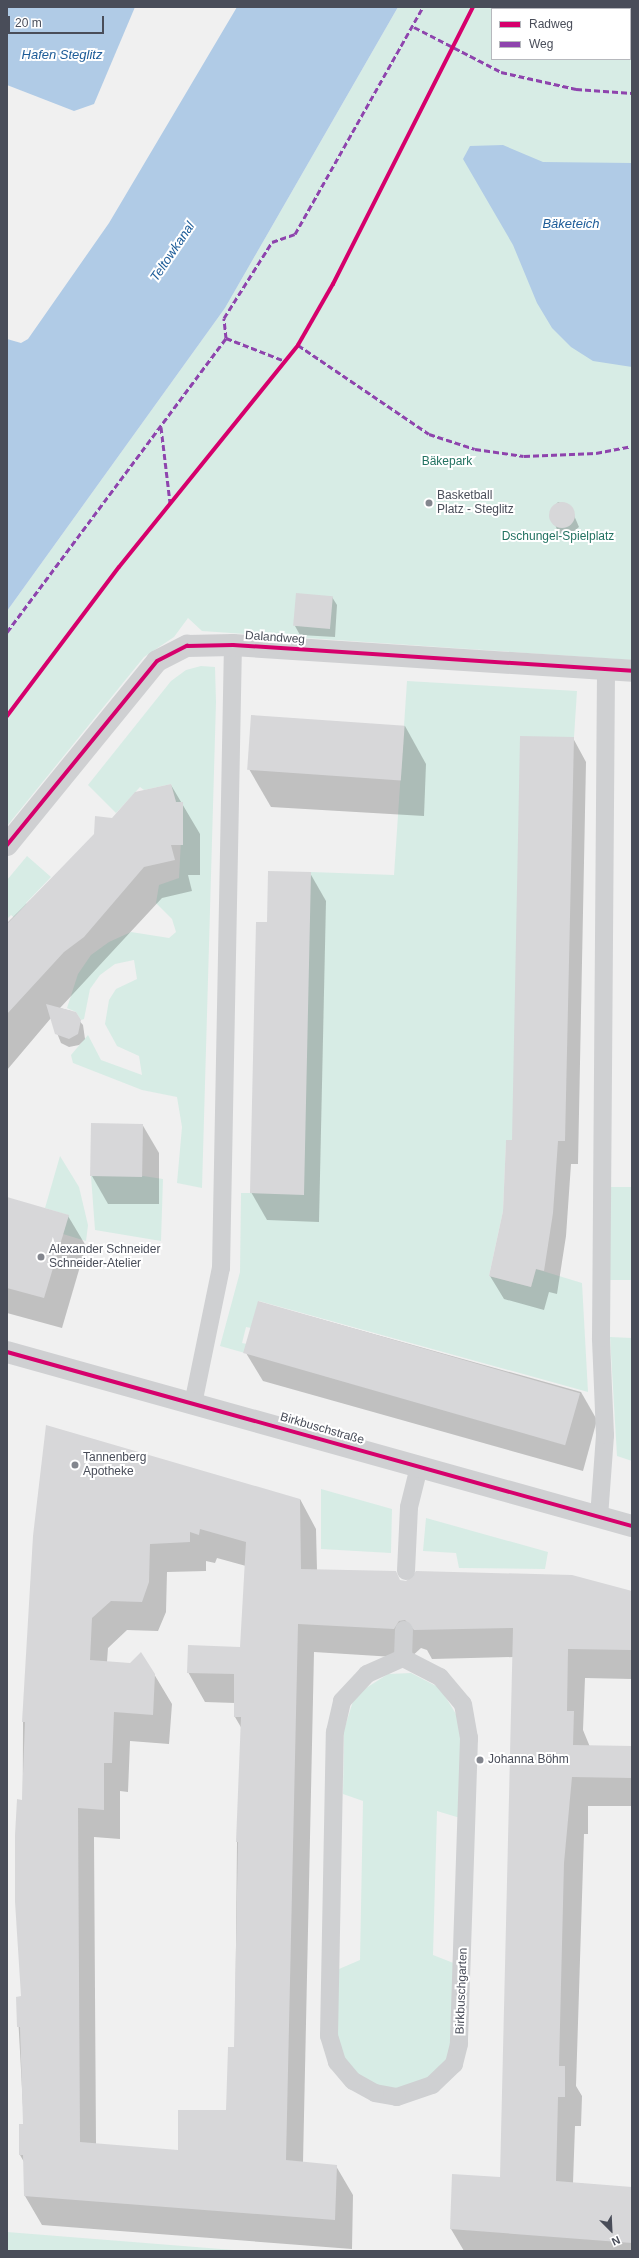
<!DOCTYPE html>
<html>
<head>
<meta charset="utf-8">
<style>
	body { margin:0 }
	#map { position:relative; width:639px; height:2258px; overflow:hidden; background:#f0f0f0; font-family:Helvetica,sans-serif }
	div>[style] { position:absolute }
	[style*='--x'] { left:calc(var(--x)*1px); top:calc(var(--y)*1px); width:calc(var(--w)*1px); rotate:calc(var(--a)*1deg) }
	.green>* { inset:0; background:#d7ece5; transform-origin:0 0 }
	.water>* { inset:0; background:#b0cbe6 }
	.shadow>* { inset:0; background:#0003 }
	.building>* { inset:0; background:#d7d7d9; transform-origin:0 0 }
	.round { border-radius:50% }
	.service>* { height:18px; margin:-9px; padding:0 9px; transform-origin:9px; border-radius:9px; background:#cfd0d2 }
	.minor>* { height:22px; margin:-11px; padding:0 11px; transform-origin:11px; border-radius:11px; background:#cfd0d2 }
	.tertiary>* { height:22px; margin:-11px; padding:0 11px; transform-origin:11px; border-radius:11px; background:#cfd0d2 }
	.quiet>* { height:3px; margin-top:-1.5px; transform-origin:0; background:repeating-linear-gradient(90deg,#8e44ad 0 6px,transparent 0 9px) }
	.cycleway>* { height:4px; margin:-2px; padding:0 2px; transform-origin:2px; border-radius:2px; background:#d6006c }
	.dots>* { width:11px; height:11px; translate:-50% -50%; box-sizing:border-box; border:2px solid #fff; border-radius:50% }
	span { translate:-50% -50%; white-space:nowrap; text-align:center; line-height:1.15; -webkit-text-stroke:4px #fff; paint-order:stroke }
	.park-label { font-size:12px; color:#227261 }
	.poi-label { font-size:12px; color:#494d59 }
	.left { translate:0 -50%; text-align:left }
	.street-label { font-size:12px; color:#494d59 }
	.water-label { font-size:13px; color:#1d5c98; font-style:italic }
	.frame { position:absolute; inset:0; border:8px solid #494d59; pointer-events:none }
	.legend { position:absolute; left:491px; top:8px; width:140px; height:52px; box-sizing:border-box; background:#fff; border:1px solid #b6b8bd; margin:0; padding:5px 7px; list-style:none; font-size:12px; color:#494d59 }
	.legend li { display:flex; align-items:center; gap:8px; height:20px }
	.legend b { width:20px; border:1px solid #b6b8bd }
	.north { position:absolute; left:591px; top:2210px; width:40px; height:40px; -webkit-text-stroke:3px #fff; paint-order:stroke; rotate:156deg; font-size:11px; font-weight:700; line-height:16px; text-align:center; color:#494d59 }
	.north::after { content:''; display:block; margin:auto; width:14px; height:18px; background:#494d59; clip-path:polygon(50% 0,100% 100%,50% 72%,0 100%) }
	.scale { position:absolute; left:8px; top:16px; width:96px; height:18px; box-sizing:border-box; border:2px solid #494d59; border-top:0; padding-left:5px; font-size:12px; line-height:14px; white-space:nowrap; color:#494d59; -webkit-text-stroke:3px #fff; paint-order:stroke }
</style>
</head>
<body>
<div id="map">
	<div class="green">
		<i style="clip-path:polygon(evenodd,398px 7px,632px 7px,632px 660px,202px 631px,188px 618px,174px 637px,144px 657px,7px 826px,7px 611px,225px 308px,398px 7px,492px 9px,630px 9px,630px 59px,492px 59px,492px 9px)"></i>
		<i style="clip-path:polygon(201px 666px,215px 667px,216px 702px,202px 1188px,177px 1183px,182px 1127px,177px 1097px,142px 1090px,73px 1063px,71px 1055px,88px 1035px,101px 1060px,142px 1075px,139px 1056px,117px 1046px,105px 1024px,109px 1000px,116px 989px,137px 979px,134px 960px,115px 964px,100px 975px,90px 989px,84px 1019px,81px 1020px,76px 1012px,67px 1008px,78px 974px,91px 955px,109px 942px,131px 932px,169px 938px,176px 932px,172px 919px,156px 903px,159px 885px,179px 878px,183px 802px,176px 802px,171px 784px,144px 790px,140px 787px,116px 813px,88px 785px,171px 681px,186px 670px)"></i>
		<i style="clip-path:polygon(407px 681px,577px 691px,574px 737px,512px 1140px,506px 1141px,503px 1211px,489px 1276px,531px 1287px,536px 1269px,582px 1283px,588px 1392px,259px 1301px,251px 1328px,246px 1327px,242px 1343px,247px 1344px,245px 1353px,220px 1346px,240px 1272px,241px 1193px,250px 1193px,311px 872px,394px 875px)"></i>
		<i style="clip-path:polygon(27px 856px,51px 877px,26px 903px,28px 906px,16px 919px,11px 915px,7px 919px,7px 880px)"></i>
		<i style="clip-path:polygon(60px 1156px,79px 1187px,88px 1225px,86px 1241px,63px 1234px,68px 1215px,45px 1208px)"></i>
		<i style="clip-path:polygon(143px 1176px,163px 1179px,161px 1241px,95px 1230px,91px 1176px)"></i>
		<i style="left:610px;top:1187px;width:22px;height:93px"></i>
		<i style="clip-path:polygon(610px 1337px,632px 1338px,632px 1461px,617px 1456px)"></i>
		<i style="clip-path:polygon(321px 1489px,392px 1509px,391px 1553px,321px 1549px)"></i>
		<i style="clip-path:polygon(426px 1518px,548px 1552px,545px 1569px,459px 1568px,456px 1553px,423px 1551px)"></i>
		<i style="clip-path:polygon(411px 1673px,440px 1688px,459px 1719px,461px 1733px,460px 1818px,437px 1811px,433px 1955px,456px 1964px,454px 2036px,448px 2059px,436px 2074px,397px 2090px,369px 2084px,345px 2063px,336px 2036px,339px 1969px,360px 1960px,363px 1801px,343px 1794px,344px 1730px,353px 1701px,363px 1690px,388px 1674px)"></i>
		<i style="clip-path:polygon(7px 2232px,246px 2251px,7px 2251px)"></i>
	</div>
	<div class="water">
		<i style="clip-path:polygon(7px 7px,135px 7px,94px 104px,74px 111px,7px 85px)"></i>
		<i style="clip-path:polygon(237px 7px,398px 7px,225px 308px,7px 611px,7px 339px,21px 343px,28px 339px,109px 223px)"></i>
		<i style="clip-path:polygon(503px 145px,543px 162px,632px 163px,632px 367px,593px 361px,571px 347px,552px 328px,537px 303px,513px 245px,463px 159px,470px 146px)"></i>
	</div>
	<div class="shadow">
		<i style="clip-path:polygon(558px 502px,570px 506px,579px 527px,567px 537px,558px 532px,550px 512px)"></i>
		<i style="clip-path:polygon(297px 594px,332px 597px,337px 605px,335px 637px,300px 635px,295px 626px)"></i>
		<i style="clip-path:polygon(405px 726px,426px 764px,424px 816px,271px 807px,249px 769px)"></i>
		<i style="clip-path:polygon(573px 738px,586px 762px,578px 1164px,571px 1164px,566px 1236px,557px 1294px,549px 1292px,544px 1310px,504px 1299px,490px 1276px,504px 1211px)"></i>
		<i style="clip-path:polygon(171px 785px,200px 834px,200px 875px,188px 875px,192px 891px,162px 898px,60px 1008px,71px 1011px,83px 1025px,85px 1039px,79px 1045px,69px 1047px,61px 1043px,51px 1018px,7px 1070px,7px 923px,112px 819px)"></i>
		<i style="clip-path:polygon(310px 873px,326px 901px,319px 1222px,267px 1220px,251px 1192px,268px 923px)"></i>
		<i style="clip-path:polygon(92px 1124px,142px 1124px,159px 1153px,159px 1204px,108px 1204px,92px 1176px)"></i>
		<i style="clip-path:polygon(7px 1198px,68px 1216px,86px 1246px,62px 1328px,7px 1313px)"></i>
		<i style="clip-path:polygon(259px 1302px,581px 1392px,597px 1420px,583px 1471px,263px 1381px,246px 1353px)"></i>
		<i style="clip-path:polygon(evenodd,300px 1499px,316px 1529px,317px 1570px,406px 1583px,632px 1592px,632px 1679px,585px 1678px,583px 1730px,590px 1747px,632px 1747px,632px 1806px,588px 1806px,588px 1834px,584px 1834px,576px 2086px,582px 2096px,581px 2126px,575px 2126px,573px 2183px,632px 2188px,632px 2251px,464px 2251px,451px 2229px,501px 2178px,514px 1657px,432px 1659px,427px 1650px,421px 1648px,410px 1658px,314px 1652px,303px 2163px,336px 2166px,353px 2195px,352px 2249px,42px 2225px,25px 2196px,24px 2162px,20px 2155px,24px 2125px,17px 1997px,22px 1997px,23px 1721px,34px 1537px,300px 1499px,217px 1558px,246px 1566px,241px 1648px,188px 1672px,205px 1702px,235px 1703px,235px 1717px,242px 1729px,237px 1842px,235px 2048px,227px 2111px,179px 2151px,96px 2145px,94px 1837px,120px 1839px,120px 1791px,128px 1792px,130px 1741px,169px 1744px,172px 1704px,154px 1674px,107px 1662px,108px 1648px,127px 1630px,158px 1631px,166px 1612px,167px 1572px,206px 1571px,206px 1561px,215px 1563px,217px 1558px)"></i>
	</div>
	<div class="building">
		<i class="round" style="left:549px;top:502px;width:26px;height:26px"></i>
		<i style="left:296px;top:593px;width:37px;height:33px;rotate:5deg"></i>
		<i style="left:251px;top:715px;width:154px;height:55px;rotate:4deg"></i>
		<i style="clip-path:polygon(520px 736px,574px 737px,565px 1141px,558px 1141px,553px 1213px,544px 1271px,536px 1269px,531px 1287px,489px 1276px,503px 1211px,506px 1140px,512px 1140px)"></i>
		<i style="clip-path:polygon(171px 784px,176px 802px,183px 802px,183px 845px,171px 845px,175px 860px,144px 867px,84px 937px,64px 952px,7px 1014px,7px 924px,94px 834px,95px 816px,112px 818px,135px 792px)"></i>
		<i style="clip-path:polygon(268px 871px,311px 872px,304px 1195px,250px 1193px,256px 922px,267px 922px)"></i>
		<i style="clip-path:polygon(46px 1004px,76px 1012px,81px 1020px,78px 1034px,69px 1039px,55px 1034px)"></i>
		<i style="left:91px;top:1123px;width:52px;height:53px;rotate:1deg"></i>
		<i style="clip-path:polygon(7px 1197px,69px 1215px,44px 1298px,7px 1288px)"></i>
		<i style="left:258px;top:1301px;width:335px;height:54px;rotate:16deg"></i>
		<i style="clip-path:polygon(evenodd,46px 1425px,300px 1499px,301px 1569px,396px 1571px,400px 1580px,406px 1581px,416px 1571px,572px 1575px,632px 1591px,632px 1650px,568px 1649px,567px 1711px,574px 1711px,573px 1745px,632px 1746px,632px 1778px,572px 1777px,564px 1863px,559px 2066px,565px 2066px,565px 2097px,558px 2097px,556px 2181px,632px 2187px,632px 2243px,450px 2229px,452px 2174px,500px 2177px,513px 1628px,414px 1630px,405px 1620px,399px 1621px,394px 1629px,298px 1624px,286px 2160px,337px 2165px,335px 2220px,24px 2196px,23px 2155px,19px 2155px,19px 2124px,23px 2124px,20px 2027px,17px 2027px,16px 1997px,21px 1996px,15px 1902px,15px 1835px,17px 1799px,22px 1800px,25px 1722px,22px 1722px,33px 1536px,46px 1425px,200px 1529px,246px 1542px,240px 1647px,188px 1645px,187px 1673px,234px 1674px,234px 1717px,241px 1717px,236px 1842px,238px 1842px,234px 2047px,228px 2047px,226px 2110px,178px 2110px,178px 2150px,80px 2142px,78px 1808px,104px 1810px,104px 1763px,112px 1763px,114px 1712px,153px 1715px,155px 1674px,141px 1652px,130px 1663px,90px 1660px,92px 1618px,111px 1601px,142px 1602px,149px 1582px,150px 1544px,190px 1542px,190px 1532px,199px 1535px,200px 1529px)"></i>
	</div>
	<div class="service">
		<i style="--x:193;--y:1404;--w:139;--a:-78.4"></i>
		<i style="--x:221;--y:1268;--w:623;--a:-88.9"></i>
		<i style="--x:599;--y:1517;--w:82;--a:-85.8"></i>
		<i style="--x:605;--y:1435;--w:97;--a:-92.4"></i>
		<i style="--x:601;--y:1338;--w:668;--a:-89.57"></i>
		<i style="--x:406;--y:1571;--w:64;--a:-87.3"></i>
		<i style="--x:409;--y:1507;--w:41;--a:-76"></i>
		<i style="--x:403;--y:1658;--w:42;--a:27.2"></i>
		<i style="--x:440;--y:1677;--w:35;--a:50"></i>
		<i style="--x:463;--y:1704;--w:35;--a:80"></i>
		<i style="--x:469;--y:1738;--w:306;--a:91.9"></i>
		<i style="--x:459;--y:2044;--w:21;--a:104"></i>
		<i style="--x:454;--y:2064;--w:30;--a:136"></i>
		<i style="--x:432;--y:2085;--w:37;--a:161"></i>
		<i style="--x:397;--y:2097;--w:22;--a:-170"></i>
		<i style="--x:375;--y:2093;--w:25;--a:-151"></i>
		<i style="--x:353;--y:2081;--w:25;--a:-130"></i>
		<i style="--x:337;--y:2062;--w:27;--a:-107"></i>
		<i style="--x:329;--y:2036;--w:304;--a:-88.9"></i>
		<i style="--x:335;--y:1732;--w:32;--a:-77"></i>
		<i style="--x:342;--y:1701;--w:37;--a:-47"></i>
		<i style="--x:367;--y:1674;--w:39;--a:-24"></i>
		<i style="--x:403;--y:1658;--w:28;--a:-88"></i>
	</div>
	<div class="minor">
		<i style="--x:7;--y:845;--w:237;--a:-50.8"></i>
		<i style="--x:157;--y:661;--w:34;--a:-27"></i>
		<i style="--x:187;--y:646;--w:46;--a:-1.2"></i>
		<i style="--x:233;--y:645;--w:400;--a:3.7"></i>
	</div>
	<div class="tertiary">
		<i style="--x:7;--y:1352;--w:649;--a:15.56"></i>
	</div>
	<div class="quiet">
		<i style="--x:414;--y:27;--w:98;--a:27.3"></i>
		<i style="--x:501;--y:72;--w:77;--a:12.8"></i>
		<i style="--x:576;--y:89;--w:56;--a:4.1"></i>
		<i style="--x:226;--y:338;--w:63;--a:21.3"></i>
		<i style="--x:298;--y:345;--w:158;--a:34.2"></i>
		<i style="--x:429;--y:434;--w:48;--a:18.1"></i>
		<i style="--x:475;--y:449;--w:49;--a:8.1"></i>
		<i style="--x:524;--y:456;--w:72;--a:-2.4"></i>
		<i style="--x:596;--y:453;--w:37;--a:-11"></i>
		<i style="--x:161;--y:427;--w:77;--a:83.2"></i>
		<i style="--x:7;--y:632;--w:367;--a:-53.3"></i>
		<i style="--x:226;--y:338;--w:20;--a:-96"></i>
		<i style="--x:224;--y:318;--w:90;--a:-57.7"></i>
		<i style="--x:272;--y:242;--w:24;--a:-19"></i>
		<i style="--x:295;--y:234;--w:261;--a:-60.6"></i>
	</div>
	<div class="cycleway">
		<i style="--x:7;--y:716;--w:186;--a:-53.1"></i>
		<i style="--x:119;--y:567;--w:285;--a:-51.1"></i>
		<i style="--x:298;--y:345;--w:70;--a:-60.2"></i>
		<i style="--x:333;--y:284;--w:310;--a:-63.2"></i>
		<i style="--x:7;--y:845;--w:237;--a:-50.8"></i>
		<i style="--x:157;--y:661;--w:34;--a:-27"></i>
		<i style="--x:187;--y:646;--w:46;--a:-1.2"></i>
		<i style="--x:233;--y:645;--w:400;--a:3.7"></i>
		<i style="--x:7;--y:1352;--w:649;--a:15.56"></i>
	</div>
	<div class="dots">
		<i style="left:429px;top:503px;background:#83868e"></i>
		<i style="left:41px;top:1257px;background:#83868e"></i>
		<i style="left:75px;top:1465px;background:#83868e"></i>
		<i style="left:480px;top:1760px;background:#83868e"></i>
	</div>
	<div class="park-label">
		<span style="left:447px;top:462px">Bäkepark</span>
		<span style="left:558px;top:537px">Dschungel-Spielplatz</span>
	</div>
	<div class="poi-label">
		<span class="left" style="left:437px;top:503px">Basketball<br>Platz - Steglitz</span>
		<span class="left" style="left:49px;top:1257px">Alexander Schneider<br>Schneider-Atelier</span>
		<span class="left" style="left:83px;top:1465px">Tannenberg<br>Apotheke</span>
		<span class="left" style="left:488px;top:1760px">Johanna Böhm</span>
	</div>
	<div class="street-label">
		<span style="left:275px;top:638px;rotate:4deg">Dalandweg</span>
		<span style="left:322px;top:1429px;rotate:16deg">Birkbuschstraße</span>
		<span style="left:462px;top:1991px;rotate:-88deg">Birkbuschgarten</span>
	</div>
	<div class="water-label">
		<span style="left:62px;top:55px">Hafen Steglitz</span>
		<span style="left:571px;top:224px">Bäketeich</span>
		<span style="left:173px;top:252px;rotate:-56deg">Teltowkanal</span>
	</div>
	<div class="frame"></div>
	<ul class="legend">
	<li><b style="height:5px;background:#d6006c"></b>Radweg</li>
	<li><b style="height:5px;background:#8e44ad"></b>Weg</li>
	</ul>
	<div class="north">N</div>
	<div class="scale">20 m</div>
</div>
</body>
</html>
